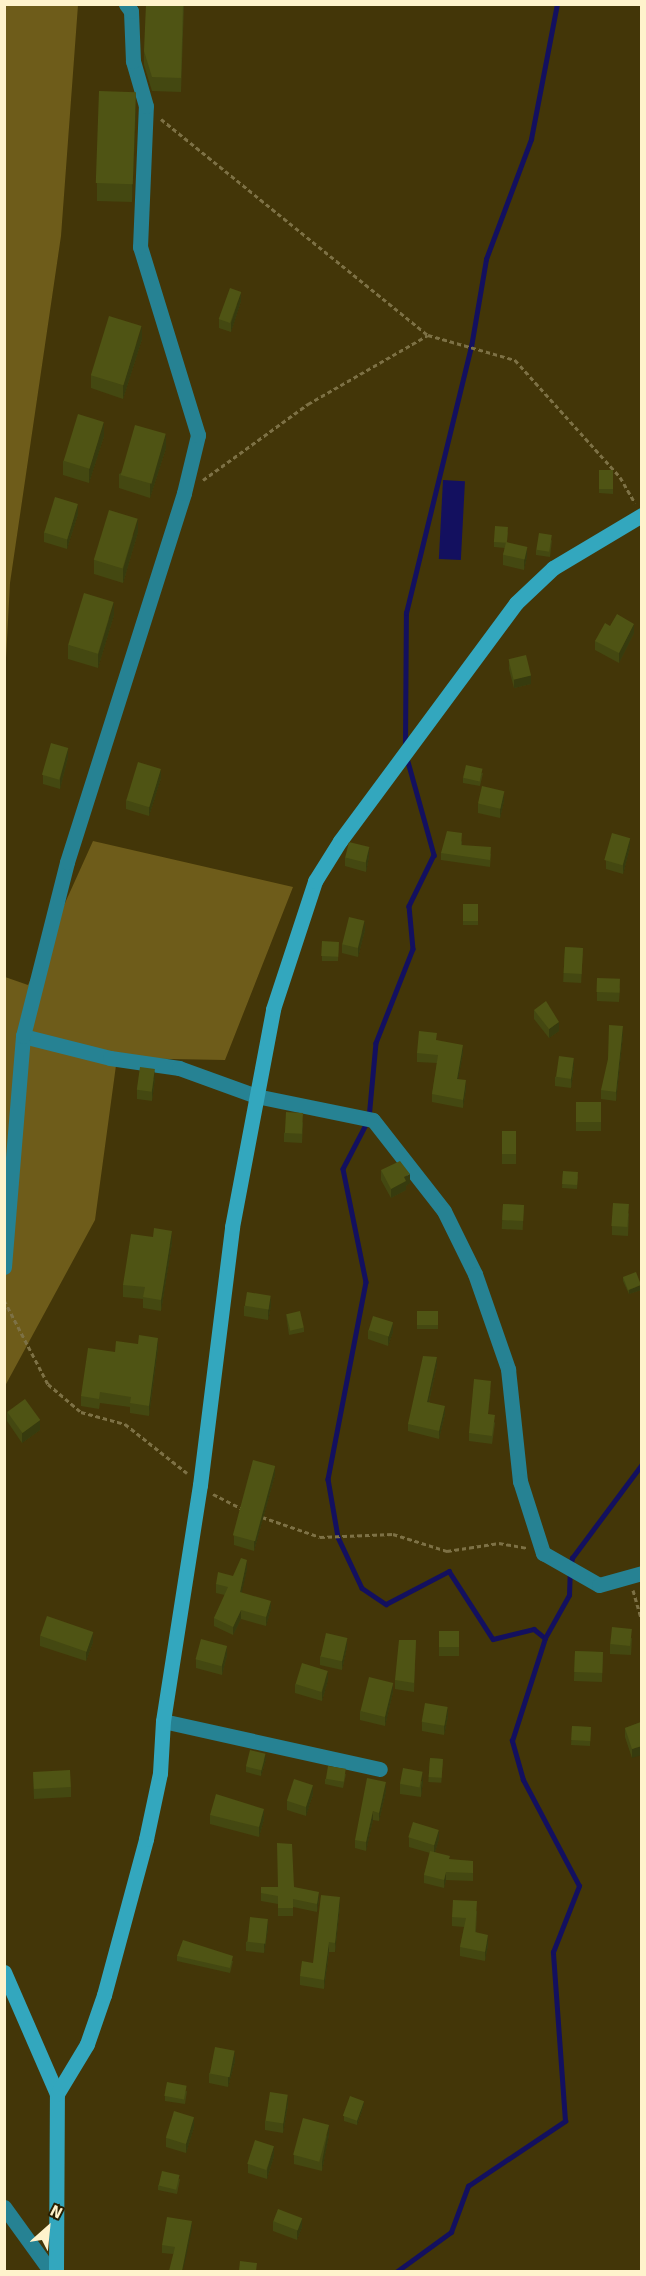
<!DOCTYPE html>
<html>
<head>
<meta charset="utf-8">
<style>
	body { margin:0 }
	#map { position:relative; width:646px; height:2276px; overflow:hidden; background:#433608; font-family:Signika,sans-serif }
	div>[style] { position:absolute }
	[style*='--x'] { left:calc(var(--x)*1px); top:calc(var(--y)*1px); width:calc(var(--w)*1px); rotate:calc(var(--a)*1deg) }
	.green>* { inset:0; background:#6e5c1a }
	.water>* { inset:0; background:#13105f; transform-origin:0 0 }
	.stream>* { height:4.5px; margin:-2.25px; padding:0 2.25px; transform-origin:2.25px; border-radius:2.25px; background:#13105f }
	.path>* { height:3px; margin-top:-1.5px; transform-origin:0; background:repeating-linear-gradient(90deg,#7d7145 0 4.5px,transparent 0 7.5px) }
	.street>* { height:15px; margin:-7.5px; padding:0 7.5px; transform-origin:7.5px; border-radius:7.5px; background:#268293 }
	.secondary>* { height:15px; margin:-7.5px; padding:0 7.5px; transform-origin:7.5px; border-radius:7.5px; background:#33a7be }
	.wall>* { inset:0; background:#444811; transform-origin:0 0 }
	.shaded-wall>* { inset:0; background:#373b0e }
	.building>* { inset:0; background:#4f5414; transform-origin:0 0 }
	span { translate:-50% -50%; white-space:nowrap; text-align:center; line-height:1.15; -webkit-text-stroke:6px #271e00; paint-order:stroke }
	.frame { position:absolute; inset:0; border:6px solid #fff3cc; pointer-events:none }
	.north { position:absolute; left:18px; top:2198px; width:60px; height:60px; -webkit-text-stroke:4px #271e00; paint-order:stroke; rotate:27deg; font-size:16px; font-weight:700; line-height:24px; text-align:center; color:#fff3cc }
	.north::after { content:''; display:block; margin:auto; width:21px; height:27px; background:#fff3cc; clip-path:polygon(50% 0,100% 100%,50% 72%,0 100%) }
</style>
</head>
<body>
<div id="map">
	<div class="green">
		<i style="clip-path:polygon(5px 4px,78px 5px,61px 236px,10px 583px,5px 677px)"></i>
		<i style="clip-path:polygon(93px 841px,293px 887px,225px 1060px,117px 1058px,95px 1220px,5px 1386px,5px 977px,28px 985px)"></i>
	</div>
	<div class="water">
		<i style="left:443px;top:480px;width:22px;height:79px;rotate:3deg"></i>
	</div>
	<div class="stream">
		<i style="--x:405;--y:744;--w:131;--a:-89.6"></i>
		<i style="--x:406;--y:613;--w:274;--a:-76.3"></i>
		<i style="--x:471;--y:347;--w:89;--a:-80.3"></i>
		<i style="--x:486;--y:259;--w:128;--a:-69.4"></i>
		<i style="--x:531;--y:139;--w:137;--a:-79.1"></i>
		<i style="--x:407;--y:758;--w:101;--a:74.4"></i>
		<i style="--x:434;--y:855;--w:57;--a:116.1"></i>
		<i style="--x:409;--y:906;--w:43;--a:84.7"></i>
		<i style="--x:413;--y:949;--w:101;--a:111.5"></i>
		<i style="--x:376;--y:1043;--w:76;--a:95.3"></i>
		<i style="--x:369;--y:1119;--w:56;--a:117.5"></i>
		<i style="--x:343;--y:1169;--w:115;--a:78.5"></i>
		<i style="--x:366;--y:1282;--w:201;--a:100.9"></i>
		<i style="--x:328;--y:1479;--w:59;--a:80.2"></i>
		<i style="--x:338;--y:1537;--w:56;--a:64.8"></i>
		<i style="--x:362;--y:1588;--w:29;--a:34"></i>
		<i style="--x:386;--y:1604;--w:71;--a:-27.6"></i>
		<i style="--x:449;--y:1571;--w:81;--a:57.1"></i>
		<i style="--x:493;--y:1639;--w:42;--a:-13.7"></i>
		<i style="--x:534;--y:1629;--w:14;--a:39"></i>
		<i style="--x:571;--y:1564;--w:6;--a:-81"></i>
		<i style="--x:572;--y:1558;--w:117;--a:-53.3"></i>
		<i style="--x:396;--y:2272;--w:68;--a:-36"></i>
		<i style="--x:451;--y:2232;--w:49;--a:-69.7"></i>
		<i style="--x:468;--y:2186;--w:117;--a:-33.8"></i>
		<i style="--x:565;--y:2121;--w:169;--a:-94.1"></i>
		<i style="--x:553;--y:1952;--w:71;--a:-68.5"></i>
		<i style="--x:579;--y:1886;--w:120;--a:-117.8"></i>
		<i style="--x:523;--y:1780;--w:41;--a:-105.8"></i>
		<i style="--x:512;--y:1741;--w:108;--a:-72.2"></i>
		<i style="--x:545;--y:1638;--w:49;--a:-60.8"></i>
		<i style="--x:569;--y:1595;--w:23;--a:-88"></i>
	</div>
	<div class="path">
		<i style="--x:161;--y:119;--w:343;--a:39"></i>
		<i style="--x:428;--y:335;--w:91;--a:16"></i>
		<i style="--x:515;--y:360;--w:157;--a:48.1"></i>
		<i style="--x:620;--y:477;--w:30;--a:60"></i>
		<i style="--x:203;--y:480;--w:130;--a:-35.9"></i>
		<i style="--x:308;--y:404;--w:138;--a:-29.9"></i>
		<i style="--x:4;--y:1300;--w:95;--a:62.4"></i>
		<i style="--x:48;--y:1384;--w:43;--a:40.3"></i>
		<i style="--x:81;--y:1412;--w:46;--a:15.3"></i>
		<i style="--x:125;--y:1424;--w:79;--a:38.3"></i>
		<i style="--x:213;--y:1494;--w:35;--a:27"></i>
		<i style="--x:262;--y:1517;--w:61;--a:19"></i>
		<i style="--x:320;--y:1537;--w:73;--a:-2.4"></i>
		<i style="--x:393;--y:1534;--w:57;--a:17.5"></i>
		<i style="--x:447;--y:1551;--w:53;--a:-8.7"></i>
		<i style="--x:499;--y:1543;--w:28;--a:10"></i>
		<i style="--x:633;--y:1590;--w:32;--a:74"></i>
	</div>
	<div class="street">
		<i style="--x:23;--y:1036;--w:90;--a:14.2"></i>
		<i style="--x:110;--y:1058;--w:70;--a:8.2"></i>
		<i style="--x:179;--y:1068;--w:82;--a:20"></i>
		<i style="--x:256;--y:1096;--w:119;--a:11.6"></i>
		<i style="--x:373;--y:1120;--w:115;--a:52"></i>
		<i style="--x:444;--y:1211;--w:70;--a:63.8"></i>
		<i style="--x:475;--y:1274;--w:101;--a:70.8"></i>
		<i style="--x:508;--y:1369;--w:113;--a:83.9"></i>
		<i style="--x:520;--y:1481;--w:76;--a:72.3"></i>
		<i style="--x:543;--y:1553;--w:64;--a:29.7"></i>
		<i style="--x:599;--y:1585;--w:45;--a:-15.6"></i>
		<i style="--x:4;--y:1267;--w:232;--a:-85.3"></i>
		<i style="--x:23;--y:1036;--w:179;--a:-75.8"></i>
		<i style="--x:67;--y:862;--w:387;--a:-72.4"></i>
		<i style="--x:184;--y:493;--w:60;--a:-76.4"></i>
		<i style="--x:198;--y:435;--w:197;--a:-107.1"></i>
		<i style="--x:140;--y:247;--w:141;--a:-87.6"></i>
		<i style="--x:146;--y:106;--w:47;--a:-106.1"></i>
		<i style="--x:133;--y:61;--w:50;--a:-92.3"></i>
		<i style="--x:131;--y:11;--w:9;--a:-126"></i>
		<i style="--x:163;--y:1721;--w:222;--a:12.5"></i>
		<i style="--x:4;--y:2207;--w:80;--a:54.1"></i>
	</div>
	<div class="secondary">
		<i style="--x:4;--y:1972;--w:133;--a:66.5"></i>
		<i style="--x:56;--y:2272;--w:178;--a:-89.7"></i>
		<i style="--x:57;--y:2094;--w:58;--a:-59"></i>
		<i style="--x:87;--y:2044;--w:52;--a:-70.9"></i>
		<i style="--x:104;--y:1995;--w:162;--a:-74.9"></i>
		<i style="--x:146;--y:1839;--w:67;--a:-78"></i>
		<i style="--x:160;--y:1773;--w:52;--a:-86.7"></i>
		<i style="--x:163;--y:1721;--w:239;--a:-81.1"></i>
		<i style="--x:200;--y:1485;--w:260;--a:-82.9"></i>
		<i style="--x:232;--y:1227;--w:222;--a:-79.3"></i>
		<i style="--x:273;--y:1009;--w:135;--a:-71.8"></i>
		<i style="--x:315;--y:881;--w:47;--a:-58"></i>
		<i style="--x:340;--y:841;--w:296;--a:-53.5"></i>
		<i style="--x:516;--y:603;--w:51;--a:-43.4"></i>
		<i style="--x:553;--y:568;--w:104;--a:-30.8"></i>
	</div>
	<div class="wall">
		<i style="clip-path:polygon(184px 4px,181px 92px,152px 91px,144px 65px,144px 51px)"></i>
		<i style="clip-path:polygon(136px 110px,132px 202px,97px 201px,97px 183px)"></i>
		<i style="clip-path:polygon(241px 301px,231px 332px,219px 328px,219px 319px)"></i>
		<i style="clip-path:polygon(142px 339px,123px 399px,91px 388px,91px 375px)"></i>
		<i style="clip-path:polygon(104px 436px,89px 483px,63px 475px,63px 461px)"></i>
		<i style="clip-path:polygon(166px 448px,150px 498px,119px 488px,119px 474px)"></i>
		<i style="clip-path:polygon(613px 470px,613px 494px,599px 493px,599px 489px)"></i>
		<i style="clip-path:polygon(78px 514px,67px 549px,44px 542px,44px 532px)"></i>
		<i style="clip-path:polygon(138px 532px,123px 583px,94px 574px,94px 560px)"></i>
		<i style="clip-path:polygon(508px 532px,507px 542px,527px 556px,524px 570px,503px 565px,503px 555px,505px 548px,494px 547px,494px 542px)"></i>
		<i style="clip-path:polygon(552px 540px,550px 557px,536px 555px,536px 550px)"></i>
		<i style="clip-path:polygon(114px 615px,98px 668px,68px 659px,68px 645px)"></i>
		<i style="clip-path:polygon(610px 626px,634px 633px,619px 663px,595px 650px,595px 641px)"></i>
		<i style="clip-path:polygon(509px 660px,531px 684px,514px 688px,509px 669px)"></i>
		<i style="clip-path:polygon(68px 757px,60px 789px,43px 784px,43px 775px)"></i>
		<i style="clip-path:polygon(483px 773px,480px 786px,463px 783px,463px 778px)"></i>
		<i style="clip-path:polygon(161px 778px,149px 816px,126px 809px,126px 800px)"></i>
		<i style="clip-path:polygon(504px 801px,500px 818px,478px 813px,478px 804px)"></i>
		<i style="clip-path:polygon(462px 841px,462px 845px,491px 854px,490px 867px,441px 860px,441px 853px)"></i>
		<i style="clip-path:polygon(630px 847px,623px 874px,606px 869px,606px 860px)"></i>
		<i style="clip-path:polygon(369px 856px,366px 872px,345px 866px,345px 857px)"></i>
		<i style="left:463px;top:904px;width:15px;height:21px"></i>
		<i style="clip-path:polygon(365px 930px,358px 957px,342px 953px,342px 944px)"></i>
		<i style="clip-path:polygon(339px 942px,338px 961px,322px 961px,322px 956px)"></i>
		<i style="left:565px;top:947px;width:18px;height:35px;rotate:3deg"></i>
		<i style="clip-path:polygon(597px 978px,620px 988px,619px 1002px,597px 1001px)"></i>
		<i style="clip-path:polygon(534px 1010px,559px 1031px,549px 1038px,534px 1019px)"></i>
		<i style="clip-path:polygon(623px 1035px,616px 1101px,601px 1099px,601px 1090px)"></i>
		<i style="clip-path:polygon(437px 1040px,463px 1053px,458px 1079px,466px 1089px,463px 1108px,432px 1102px,432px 1094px,437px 1063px,417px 1062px,417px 1053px)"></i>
		<i style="clip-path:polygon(574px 1067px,571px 1088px,555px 1086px,555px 1077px)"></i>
		<i style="clip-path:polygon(155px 1078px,152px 1101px,137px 1099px,137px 1090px)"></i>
		<i style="left:576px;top:1102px;width:25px;height:29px"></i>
		<i style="clip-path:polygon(303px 1122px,302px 1143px,284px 1142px,284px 1133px)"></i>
		<i style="left:502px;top:1131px;width:14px;height:33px"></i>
		<i style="clip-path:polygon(381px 1170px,410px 1183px,406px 1186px,406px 1190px,391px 1198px,381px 1180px)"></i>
		<i style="clip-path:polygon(563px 1171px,578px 1177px,577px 1189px,562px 1188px)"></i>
		<i style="left:503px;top:1204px;width:21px;height:25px;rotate:3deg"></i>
		<i style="clip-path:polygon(629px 1213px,628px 1236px,612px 1235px,612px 1226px)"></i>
		<i style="clip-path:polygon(172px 1243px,161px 1311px,143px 1308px,143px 1299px,123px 1297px,123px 1285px)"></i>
		<i style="clip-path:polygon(623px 1277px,641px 1290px,629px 1294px,623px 1281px)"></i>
		<i style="clip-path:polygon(244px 1306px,271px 1306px,268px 1320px,244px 1316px)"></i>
		<i style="left:417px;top:1311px;width:21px;height:18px"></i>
		<i style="clip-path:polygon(286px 1314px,304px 1328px,304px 1332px,289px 1335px)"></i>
		<i style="clip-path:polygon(368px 1330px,393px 1332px,388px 1346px,368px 1339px)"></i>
		<i style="clip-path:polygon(158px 1348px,149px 1416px,130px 1413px,130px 1407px,100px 1403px,99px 1409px,81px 1406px,81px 1396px,115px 1352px)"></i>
		<i style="clip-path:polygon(437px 1365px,429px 1402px,445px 1414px,439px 1439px,408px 1431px,408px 1424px)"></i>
		<i style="clip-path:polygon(491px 1389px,488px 1414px,495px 1423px,492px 1444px,469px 1441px,469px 1433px)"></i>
		<i style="clip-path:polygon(7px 1412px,40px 1430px,22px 1443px,7px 1421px)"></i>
		<i style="clip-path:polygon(275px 1475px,254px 1551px,234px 1545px,234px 1536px)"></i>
		<i style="clip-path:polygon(247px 1569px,241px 1593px,271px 1609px,266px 1626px,241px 1619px,233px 1635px,214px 1626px,214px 1618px,225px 1595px,216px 1593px,216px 1584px)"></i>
		<i style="left:459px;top:1631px;width:25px;height:20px;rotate:90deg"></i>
		<i style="clip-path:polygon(40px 1636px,93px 1642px,86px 1661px,40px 1646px)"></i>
		<i style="clip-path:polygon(632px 1638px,631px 1655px,610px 1654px,610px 1644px)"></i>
		<i style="clip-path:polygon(416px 1640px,414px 1692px,395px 1689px,395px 1680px)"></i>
		<i style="clip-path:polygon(347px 1647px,342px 1670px,320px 1665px,320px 1656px)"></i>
		<i style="left:575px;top:1651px;width:28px;height:30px;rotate:2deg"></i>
		<i style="clip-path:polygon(227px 1655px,222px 1675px,196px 1668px,196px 1659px)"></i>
		<i style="clip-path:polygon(328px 1680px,322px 1701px,295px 1693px,295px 1684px)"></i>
		<i style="clip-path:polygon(393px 1692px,385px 1726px,360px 1720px,360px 1711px)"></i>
		<i style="clip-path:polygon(448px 1716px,444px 1735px,422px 1731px,422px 1722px)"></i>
		<i style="clip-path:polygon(641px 1722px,632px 1758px,625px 1737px,625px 1728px)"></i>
		<i style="left:572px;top:1726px;width:19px;height:19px;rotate:3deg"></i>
		<i style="left:430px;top:1758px;width:13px;height:24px;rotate:4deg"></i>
		<i style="clip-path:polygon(266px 1759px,261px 1776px,246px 1772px,246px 1767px)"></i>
		<i style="clip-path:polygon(33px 1773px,71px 1787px,71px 1797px,34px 1799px)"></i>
		<i style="clip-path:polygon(346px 1774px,343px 1788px,325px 1784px,325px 1779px)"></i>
		<i style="clip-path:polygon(423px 1781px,421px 1797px,400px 1794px,400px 1784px)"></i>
		<i style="clip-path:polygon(386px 1791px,379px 1821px,373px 1820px,366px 1851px,355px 1848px,355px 1840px)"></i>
		<i style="clip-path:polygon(313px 1794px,306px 1816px,287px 1810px,287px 1801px)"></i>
		<i style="clip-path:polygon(210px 1815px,264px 1819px,259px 1837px,210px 1824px)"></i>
		<i style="clip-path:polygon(409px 1837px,439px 1839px,435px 1852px,450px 1860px,473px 1861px,473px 1881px,446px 1880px,444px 1888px,424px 1883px,424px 1875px,430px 1853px,409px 1847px)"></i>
		<i style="clip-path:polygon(294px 1887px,319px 1900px,317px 1912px,293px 1907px,293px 1916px,278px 1916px,278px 1904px,261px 1901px,261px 1893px)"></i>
		<i style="clip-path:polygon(340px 1906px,335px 1952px,329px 1952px,324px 1989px,300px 1985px,300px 1976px,313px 1963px)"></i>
		<i style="clip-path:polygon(477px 1911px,476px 1932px,488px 1944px,485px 1961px,460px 1956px,460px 1947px,464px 1927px,452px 1926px,452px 1917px)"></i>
		<i style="clip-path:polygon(268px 1929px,264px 1953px,246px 1951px,246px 1942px)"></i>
		<i style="clip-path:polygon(177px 1956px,233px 1961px,230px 1973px,177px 1961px)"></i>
		<i style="clip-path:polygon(235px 2061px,228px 2087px,209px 2083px,209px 2073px)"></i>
		<i style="clip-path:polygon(187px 2091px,185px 2104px,165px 2101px,165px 2096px)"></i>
		<i style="clip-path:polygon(288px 2104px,283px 2133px,265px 2130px,265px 2121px)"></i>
		<i style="clip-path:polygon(364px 2105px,357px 2125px,344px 2121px,344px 2116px)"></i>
		<i style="clip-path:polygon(194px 2127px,186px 2153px,166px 2147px,166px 2138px)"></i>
		<i style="clip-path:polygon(329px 2134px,322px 2171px,294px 2164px,294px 2155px)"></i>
		<i style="clip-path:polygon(274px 2156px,267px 2179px,248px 2173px,248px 2164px)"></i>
		<i style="clip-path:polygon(180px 2179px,177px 2194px,158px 2190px,158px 2185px)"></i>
		<i style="clip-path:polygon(273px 2221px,302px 2227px,297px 2240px,273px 2231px)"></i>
		<i style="clip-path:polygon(192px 2229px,173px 2254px,162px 2253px,162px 2245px)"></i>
	</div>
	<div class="shaded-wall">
		<i style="clip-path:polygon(136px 92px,136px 110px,132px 202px,132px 184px)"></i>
		<i style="clip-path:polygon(241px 292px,241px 301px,231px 332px,231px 323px)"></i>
		<i style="clip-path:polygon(142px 326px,142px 339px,123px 399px,123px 385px)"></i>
		<i style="clip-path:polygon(104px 422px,104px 436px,89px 483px,89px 469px)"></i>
		<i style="clip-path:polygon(166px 434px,166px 448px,150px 498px,150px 484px)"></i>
		<i style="clip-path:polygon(78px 504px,78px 514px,67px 549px,67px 540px)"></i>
		<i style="clip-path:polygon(138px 519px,138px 532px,123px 583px,123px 569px)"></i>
		<i style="clip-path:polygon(527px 547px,527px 556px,524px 570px,524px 560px)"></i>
		<i style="clip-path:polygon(114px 602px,114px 615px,98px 668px,98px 655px)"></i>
		<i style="clip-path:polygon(634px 624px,634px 633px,619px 663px,619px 653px)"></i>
		<i style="clip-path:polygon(531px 675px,531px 684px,514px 688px,514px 679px)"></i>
		<i style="clip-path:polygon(68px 748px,68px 757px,60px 789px,60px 779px)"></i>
		<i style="clip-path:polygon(161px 769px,161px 778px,149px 816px,149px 807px)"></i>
		<i style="clip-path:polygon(504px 791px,504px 801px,500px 818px,500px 809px)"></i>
		<i style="clip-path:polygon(630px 838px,630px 847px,623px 874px,623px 865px)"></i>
		<i style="clip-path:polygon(369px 847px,369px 856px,366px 872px,366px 862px)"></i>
		<i style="clip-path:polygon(365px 921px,365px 930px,358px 957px,358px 948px)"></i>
		<i style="clip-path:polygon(559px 1022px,559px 1031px,549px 1038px,549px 1029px)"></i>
		<i style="clip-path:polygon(623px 1026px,623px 1035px,616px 1101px,616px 1092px)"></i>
		<i style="clip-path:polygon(463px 1045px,463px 1053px,457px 1087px,457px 1079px)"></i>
		<i style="clip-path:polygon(574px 1058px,574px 1067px,571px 1088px,571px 1079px)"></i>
		<i style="clip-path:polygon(155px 1069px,155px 1078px,152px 1101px,152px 1091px)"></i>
		<i style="clip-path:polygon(466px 1080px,466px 1089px,463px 1108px,463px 1100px)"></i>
		<i style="clip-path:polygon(410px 1174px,410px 1183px,406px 1186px,406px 1190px,391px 1198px,391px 1189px,404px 1177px)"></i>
		<i style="clip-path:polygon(172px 1231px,172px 1243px,161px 1311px,161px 1300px)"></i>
		<i style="clip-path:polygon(641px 1285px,641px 1290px,629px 1294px,629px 1290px)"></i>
		<i style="clip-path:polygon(271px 1296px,271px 1306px,268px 1320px,268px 1311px)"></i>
		<i style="clip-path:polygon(393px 1322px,393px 1332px,388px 1346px,388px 1337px)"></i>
		<i style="clip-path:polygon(158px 1338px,158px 1348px,149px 1416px,149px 1406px)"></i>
		<i style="clip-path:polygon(437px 1357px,437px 1365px,427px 1410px,427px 1402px)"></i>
		<i style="clip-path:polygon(445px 1406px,445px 1414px,439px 1439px,439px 1431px)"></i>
		<i style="clip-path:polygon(40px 1420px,40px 1430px,22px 1443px,22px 1433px)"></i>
		<i style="clip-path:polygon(275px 1466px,275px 1475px,254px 1551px,254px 1541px)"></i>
		<i style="clip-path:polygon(247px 1560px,247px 1569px,240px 1601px,240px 1592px)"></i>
		<i style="clip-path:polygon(271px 1601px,271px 1609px,266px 1626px,266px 1617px)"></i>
		<i style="clip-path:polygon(241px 1610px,241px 1619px,233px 1635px,233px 1627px)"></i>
		<i style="clip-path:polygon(93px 1632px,93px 1642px,86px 1661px,86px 1652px)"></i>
		<i style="clip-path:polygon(347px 1638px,347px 1647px,342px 1670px,342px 1661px)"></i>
		<i style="clip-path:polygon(227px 1646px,227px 1655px,222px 1675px,222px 1665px)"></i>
		<i style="clip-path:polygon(328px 1671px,328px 1680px,322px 1701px,322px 1692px)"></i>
		<i style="clip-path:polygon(393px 1683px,393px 1692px,385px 1726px,385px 1717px)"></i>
		<i style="clip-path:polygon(448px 1707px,448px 1716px,444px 1735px,444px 1726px)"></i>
		<i style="clip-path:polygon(642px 1746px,642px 1755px,632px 1758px,632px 1749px)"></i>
		<i style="clip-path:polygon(266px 1754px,266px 1759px,261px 1776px,261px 1772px)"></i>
		<i style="clip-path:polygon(423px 1772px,423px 1781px,421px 1797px,421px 1788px)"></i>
		<i style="clip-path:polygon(386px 1782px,386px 1791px,379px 1821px,379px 1813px)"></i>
		<i style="clip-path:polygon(313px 1785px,313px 1794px,306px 1816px,306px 1806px)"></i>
		<i style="clip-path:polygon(264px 1809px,264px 1819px,259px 1837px,259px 1827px)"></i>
		<i style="clip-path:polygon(373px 1811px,373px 1820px,366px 1851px,366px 1842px)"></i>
		<i style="clip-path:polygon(439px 1830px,439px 1839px,434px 1855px,434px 1845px)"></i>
		<i style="clip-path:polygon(446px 1872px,446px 1880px,444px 1888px,444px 1880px)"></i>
		<i style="clip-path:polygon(319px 1892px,319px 1900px,317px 1912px,317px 1904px)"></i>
		<i style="clip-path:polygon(340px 1897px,340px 1906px,335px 1952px,335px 1943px)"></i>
		<i style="clip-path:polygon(268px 1919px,268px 1929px,264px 1953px,264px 1944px)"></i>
		<i style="clip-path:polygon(488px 1935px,488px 1944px,485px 1961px,485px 1952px)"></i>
		<i style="clip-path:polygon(329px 1942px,329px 1952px,324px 1989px,324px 1980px)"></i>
		<i style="clip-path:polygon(235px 2051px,235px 2061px,228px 2087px,228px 2078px)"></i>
		<i style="clip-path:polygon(288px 2095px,288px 2104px,283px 2133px,283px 2124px)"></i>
		<i style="clip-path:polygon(364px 2101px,364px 2105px,357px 2125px,357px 2121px)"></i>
		<i style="clip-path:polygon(194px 2117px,194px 2127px,186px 2153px,186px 2144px)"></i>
		<i style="clip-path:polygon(329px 2125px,329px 2134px,322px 2171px,322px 2162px)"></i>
		<i style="clip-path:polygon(274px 2146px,274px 2156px,267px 2179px,267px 2170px)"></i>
		<i style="clip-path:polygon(302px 2218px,302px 2227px,297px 2240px,297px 2230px)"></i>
		<i style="clip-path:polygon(192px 2221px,192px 2229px,183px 2271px,182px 2271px)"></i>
	</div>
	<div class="building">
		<i style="clip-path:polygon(146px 4px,183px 4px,181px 78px,152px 77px,144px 51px)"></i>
		<i style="left:99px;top:91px;width:37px;height:92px;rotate:2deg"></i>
		<i style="left:230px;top:288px;width:12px;height:33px;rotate:20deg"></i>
		<i style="left:109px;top:316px;width:34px;height:62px;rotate:17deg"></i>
		<i style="left:78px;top:414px;width:27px;height:49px;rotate:17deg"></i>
		<i style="left:135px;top:425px;width:32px;height:52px;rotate:16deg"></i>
		<i style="left:599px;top:470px;width:14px;height:19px"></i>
		<i style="left:55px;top:497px;width:24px;height:37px;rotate:17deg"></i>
		<i style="left:109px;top:510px;width:30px;height:52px;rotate:17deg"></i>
		<i style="left:495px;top:526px;width:13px;height:16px;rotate:4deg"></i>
		<i style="left:539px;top:533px;width:13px;height:17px;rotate:9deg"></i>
		<i style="left:506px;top:542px;width:22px;height:13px;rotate:13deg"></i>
		<i style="left:84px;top:593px;width:31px;height:54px;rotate:17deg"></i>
		<i style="clip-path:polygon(617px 614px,634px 624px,619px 653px,595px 641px,605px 623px,610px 626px)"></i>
		<i style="left:526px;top:655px;width:21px;height:18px;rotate:76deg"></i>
		<i style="left:51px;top:743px;width:18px;height:33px;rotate:16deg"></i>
		<i style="left:138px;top:762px;width:24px;height:40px;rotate:17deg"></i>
		<i style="left:466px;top:765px;width:17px;height:13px;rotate:13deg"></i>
		<i style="left:482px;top:786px;width:23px;height:18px;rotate:13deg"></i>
		<i style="clip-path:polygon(447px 831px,462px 833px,461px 845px,491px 847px,490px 860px,441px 853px)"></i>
		<i style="left:612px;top:833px;width:19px;height:28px;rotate:16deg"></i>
		<i style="left:349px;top:842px;width:21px;height:16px;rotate:14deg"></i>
		<i style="left:463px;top:904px;width:15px;height:17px"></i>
		<i style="left:349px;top:917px;width:16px;height:28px;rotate:14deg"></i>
		<i style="left:322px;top:941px;width:17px;height:15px;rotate:3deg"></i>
		<i style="left:565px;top:947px;width:18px;height:26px;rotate:3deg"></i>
		<i style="left:597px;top:978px;width:23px;height:14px;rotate:2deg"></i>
		<i style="clip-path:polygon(546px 1001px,559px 1022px,549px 1029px,534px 1010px)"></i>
		<i style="clip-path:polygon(609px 1025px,623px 1026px,616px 1092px,601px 1090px,608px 1059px)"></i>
		<i style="clip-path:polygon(419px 1031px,437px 1033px,436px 1040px,463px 1045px,457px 1079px,466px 1080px,463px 1100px,432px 1094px,438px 1055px,417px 1053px)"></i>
		<i style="left:559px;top:1056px;width:15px;height:21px;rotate:8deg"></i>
		<i style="left:140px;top:1067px;width:15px;height:23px;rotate:8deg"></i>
		<i style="left:576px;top:1102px;width:25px;height:20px"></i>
		<i style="left:286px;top:1112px;width:17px;height:21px;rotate:3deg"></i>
		<i style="left:502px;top:1131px;width:14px;height:23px"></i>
		<i style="clip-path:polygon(400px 1161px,410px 1174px,404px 1177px,406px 1181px,391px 1189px,381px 1170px)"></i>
		<i style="left:563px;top:1171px;width:15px;height:13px;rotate:4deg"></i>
		<i style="left:613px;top:1203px;width:16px;height:23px;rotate:4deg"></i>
		<i style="left:503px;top:1204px;width:21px;height:16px;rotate:3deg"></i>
		<i style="clip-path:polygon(154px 1228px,172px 1231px,161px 1300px,143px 1297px,145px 1287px,123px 1285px,131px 1234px,153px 1237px)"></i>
		<i style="left:636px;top:1272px;width:14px;height:14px;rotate:69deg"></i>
		<i style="left:247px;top:1292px;width:24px;height:14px;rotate:9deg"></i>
		<i style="left:300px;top:1311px;width:17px;height:14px;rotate:77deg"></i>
		<i style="left:417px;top:1311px;width:21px;height:14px"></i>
		<i style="left:373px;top:1316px;width:21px;height:15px;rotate:17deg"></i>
		<i style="clip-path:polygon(139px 1335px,158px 1338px,149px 1406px,130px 1403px,131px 1397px,100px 1392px,99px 1399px,81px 1396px,88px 1348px,115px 1352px,116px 1341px,138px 1344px)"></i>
		<i style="clip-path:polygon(423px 1356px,437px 1357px,427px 1402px,445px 1406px,439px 1431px,408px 1424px)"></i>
		<i style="clip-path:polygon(474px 1379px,491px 1381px,488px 1414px,495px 1415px,492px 1436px,469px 1433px)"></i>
		<i style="left:25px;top:1399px;width:26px;height:22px;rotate:54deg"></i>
		<i style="left:253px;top:1460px;width:23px;height:78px;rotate:15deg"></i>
		<i style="clip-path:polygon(241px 1558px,247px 1560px,240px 1592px,271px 1601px,266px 1617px,241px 1610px,233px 1627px,214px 1618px,228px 1587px,216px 1584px,218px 1572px,233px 1576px)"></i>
		<i style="left:47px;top:1616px;width:49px;height:21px;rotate:19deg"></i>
		<i style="left:612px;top:1627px;width:20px;height:17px;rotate:6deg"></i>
		<i style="left:459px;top:1631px;width:16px;height:20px;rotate:90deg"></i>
		<i style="left:326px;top:1633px;width:22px;height:24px;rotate:13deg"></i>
		<i style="left:201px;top:1639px;width:27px;height:21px;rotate:15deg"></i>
		<i style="clip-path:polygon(399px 1640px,416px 1640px,414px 1683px,395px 1680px)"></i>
		<i style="left:575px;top:1651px;width:28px;height:21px;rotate:2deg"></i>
		<i style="left:302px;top:1663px;width:27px;height:22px;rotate:17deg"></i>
		<i style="left:369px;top:1677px;width:25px;height:35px;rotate:14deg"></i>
		<i style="left:425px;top:1703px;width:23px;height:19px;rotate:10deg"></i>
		<i style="clip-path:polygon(641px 1722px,642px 1746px,632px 1749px,625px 1728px)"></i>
		<i style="left:572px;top:1726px;width:19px;height:14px;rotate:3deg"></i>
		<i style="left:250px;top:1750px;width:16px;height:17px;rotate:14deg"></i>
		<i style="left:430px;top:1758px;width:13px;height:19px;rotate:4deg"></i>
		<i style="left:328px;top:1766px;width:18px;height:13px;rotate:9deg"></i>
		<i style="left:403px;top:1768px;width:20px;height:16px;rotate:11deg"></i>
		<i style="left:70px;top:1770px;width:17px;height:37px;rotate:87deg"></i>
		<i style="clip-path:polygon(367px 1778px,386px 1782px,379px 1813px,373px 1811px,366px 1842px,355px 1840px)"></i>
		<i style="left:294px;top:1779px;width:20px;height:23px;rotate:18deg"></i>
		<i style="clip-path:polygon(216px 1794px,264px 1809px,259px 1827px,210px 1815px)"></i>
		<i style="left:413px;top:1822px;width:27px;height:16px;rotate:17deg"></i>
		<i style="clip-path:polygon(277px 1843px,292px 1844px,294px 1887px,319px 1892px,317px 1904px,293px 1899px,293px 1908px,278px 1908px,278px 1896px,261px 1893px,261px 1887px,278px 1887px)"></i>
		<i style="clip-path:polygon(430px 1851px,450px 1856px,449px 1859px,473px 1861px,473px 1873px,446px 1872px,444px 1880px,424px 1875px)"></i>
		<i style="clip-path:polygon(321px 1895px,340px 1897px,335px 1943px,329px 1942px,324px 1980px,300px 1976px,302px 1961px,313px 1963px)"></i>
		<i style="clip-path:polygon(453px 1900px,477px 1901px,475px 1932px,488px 1935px,485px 1952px,460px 1947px,466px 1918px,452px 1917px)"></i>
		<i style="left:250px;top:1917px;width:18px;height:25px;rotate:6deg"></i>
		<i style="clip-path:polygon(183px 1940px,233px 1956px,230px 1968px,177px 1956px)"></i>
		<i style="left:215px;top:2047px;width:20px;height:27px;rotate:11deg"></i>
		<i style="left:167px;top:2082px;width:20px;height:14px;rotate:11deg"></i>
		<i style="left:270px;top:2092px;width:18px;height:29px;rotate:9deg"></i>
		<i style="left:350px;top:2096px;width:15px;height:21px;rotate:20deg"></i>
		<i style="left:174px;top:2111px;width:21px;height:28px;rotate:17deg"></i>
		<i style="left:303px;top:2118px;width:27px;height:38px;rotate:15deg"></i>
		<i style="left:255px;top:2140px;width:20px;height:25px;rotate:18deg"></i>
		<i style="left:162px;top:2171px;width:18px;height:15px;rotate:13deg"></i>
		<i style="left:278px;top:2209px;width:26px;height:13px;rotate:21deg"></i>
		<i style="clip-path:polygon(167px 2217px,192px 2221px,182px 2271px,169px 2271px,175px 2247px,162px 2245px)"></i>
		<i style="clip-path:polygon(240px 2261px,257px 2263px,256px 2271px,239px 2271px)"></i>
	</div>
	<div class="frame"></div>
	<div class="north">N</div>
</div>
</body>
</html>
